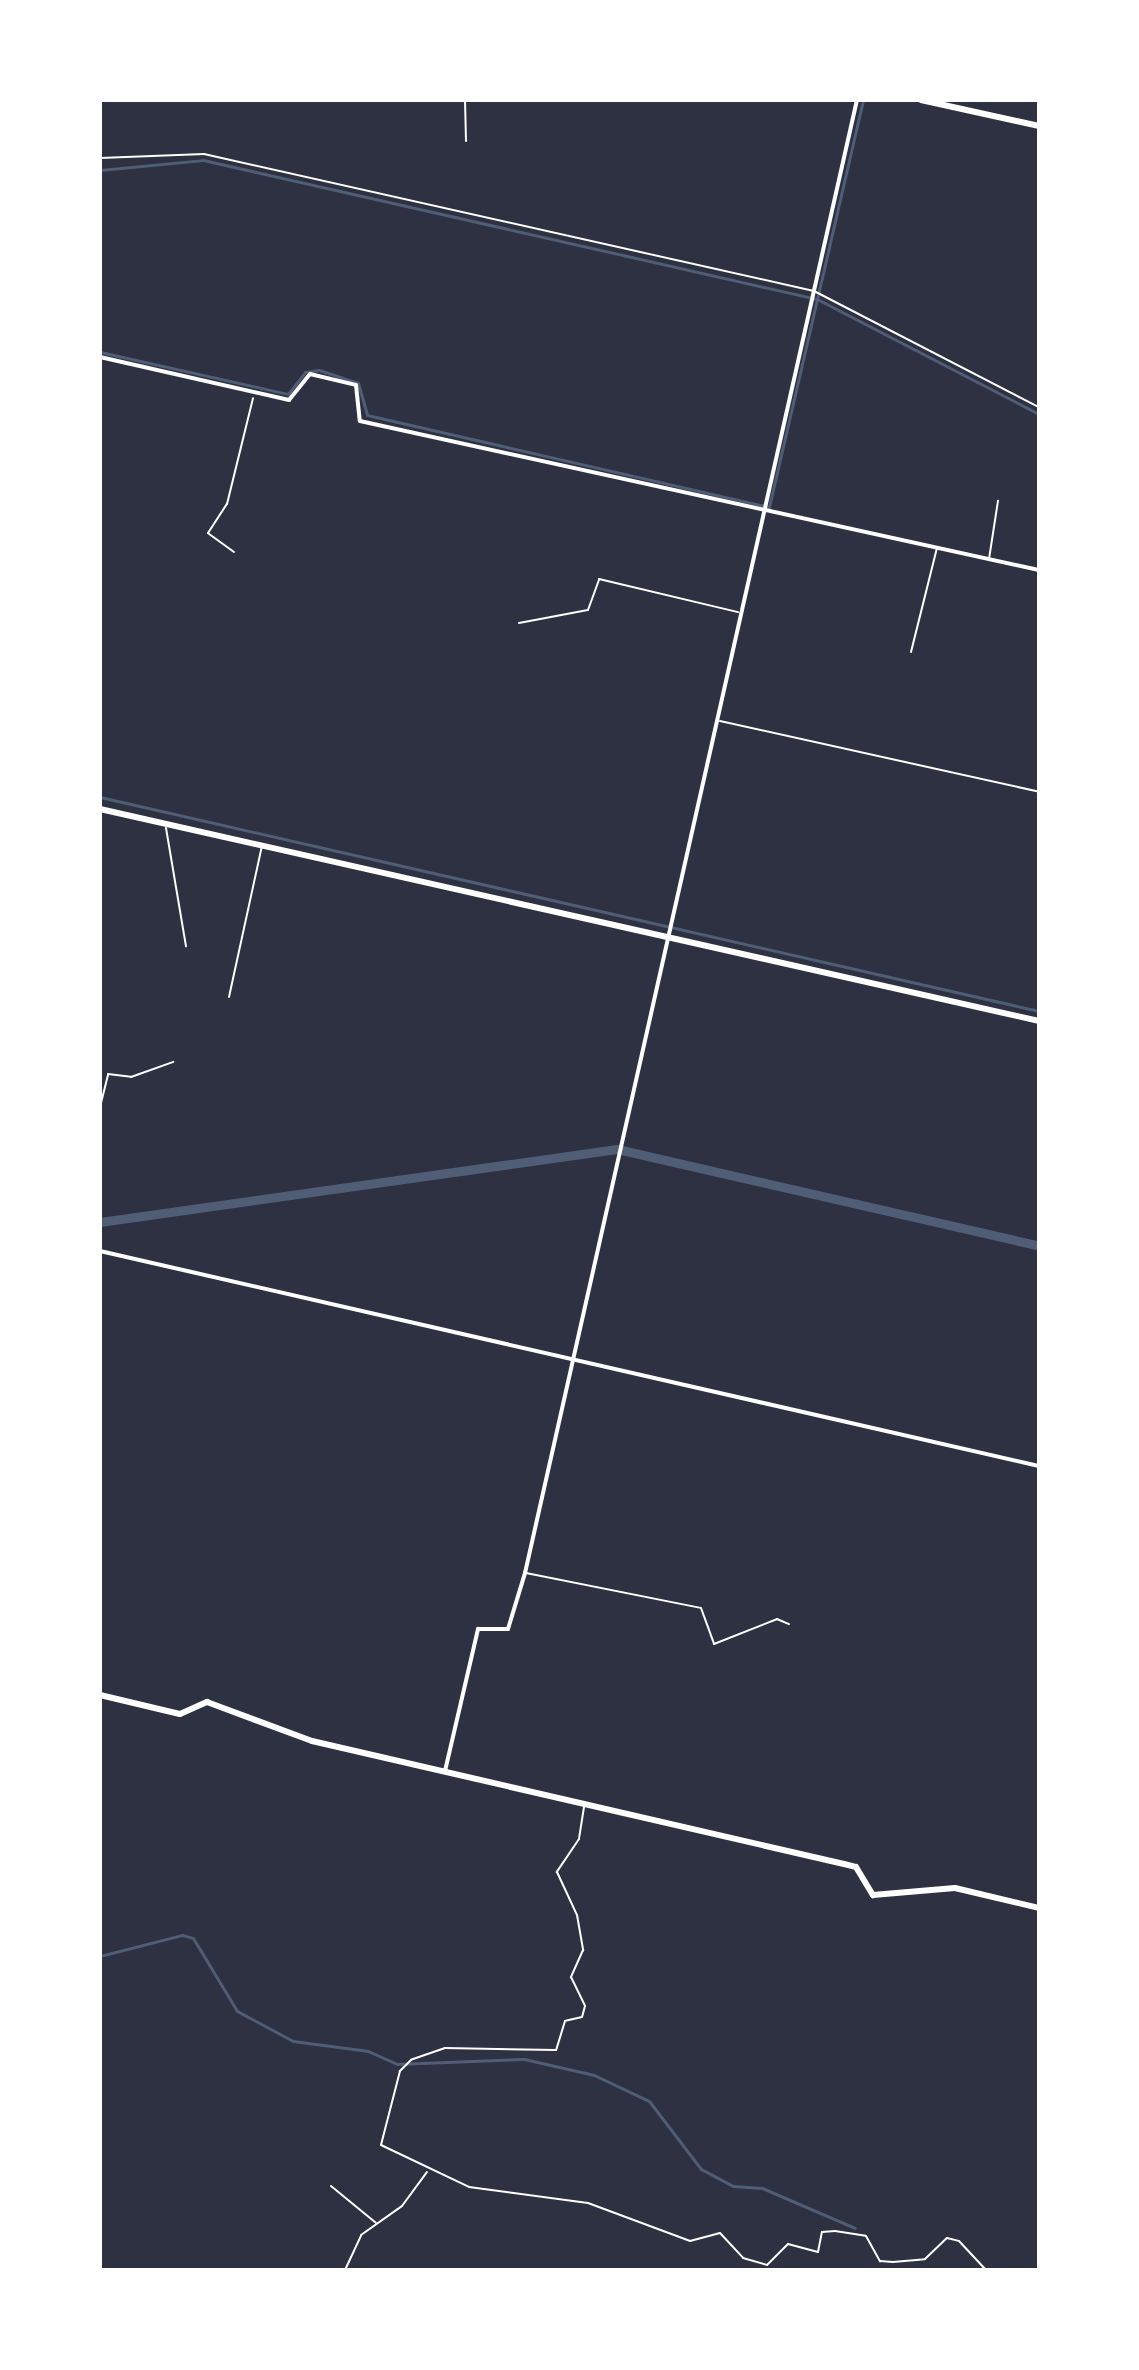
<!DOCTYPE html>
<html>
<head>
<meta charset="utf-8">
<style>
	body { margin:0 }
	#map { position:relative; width:1139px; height:2370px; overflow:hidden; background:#2d3142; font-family:Literata,serif }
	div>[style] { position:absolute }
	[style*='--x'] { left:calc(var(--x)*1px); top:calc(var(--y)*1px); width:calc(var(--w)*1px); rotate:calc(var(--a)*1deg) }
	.stream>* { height:3px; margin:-1.5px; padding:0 1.5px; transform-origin:1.5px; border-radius:1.5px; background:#4f5d75 }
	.canal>* { height:9px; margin:-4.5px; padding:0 4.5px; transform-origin:4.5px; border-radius:4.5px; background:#4f5d75 }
	.path>* { height:2px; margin:-1px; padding:0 1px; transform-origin:1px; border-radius:1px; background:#fff }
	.service>* { height:2px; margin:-1px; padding:0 1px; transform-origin:1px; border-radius:1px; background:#fff }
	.minor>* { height:4px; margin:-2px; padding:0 2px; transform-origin:2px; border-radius:2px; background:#fff }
	.tertiary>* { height:6px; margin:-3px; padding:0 3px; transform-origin:3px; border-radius:3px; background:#fff }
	span { translate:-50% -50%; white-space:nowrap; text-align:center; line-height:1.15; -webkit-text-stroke:8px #fff; paint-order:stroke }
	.frame { position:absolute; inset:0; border:102px solid #fff; pointer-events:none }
</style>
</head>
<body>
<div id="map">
	<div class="stream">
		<i style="--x:100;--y:170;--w:103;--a:-5.5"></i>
		<i style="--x:203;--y:160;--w:630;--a:12.76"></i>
		<i style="--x:817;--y:299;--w:250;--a:27.4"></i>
		<i style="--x:100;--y:352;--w:193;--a:12.6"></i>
		<i style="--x:288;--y:394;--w:28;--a:-52"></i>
		<i style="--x:305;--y:372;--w:14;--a:-8"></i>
		<i style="--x:319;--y:370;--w:41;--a:18.4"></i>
		<i style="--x:358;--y:383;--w:33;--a:74"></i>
		<i style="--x:367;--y:415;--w:412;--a:12.9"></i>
		<i style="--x:769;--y:507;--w:418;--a:-77"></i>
		<i style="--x:100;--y:797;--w:963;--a:12.84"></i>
		<i style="--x:100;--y:1956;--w:85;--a:-14.4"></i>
		<i style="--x:182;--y:1935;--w:11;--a:15"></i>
		<i style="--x:193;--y:1938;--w:85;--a:58.9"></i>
		<i style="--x:237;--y:2011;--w:64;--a:28.2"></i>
		<i style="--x:293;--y:2041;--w:76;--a:7.6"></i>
		<i style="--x:368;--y:2051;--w:32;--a:24"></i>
		<i style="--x:397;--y:2064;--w:127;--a:-2.3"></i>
		<i style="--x:524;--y:2059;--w:72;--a:12.9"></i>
		<i style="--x:594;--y:2075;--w:61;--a:25.3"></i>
		<i style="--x:649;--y:2101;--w:86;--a:52.6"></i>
		<i style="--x:701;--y:2169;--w:36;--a:28"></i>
		<i style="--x:733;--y:2186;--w:29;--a:4"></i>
		<i style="--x:762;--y:2188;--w:101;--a:23.3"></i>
	</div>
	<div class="canal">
		<i style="--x:100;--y:1222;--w:522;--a:-8.04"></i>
		<i style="--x:617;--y:1149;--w:433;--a:12.9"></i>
	</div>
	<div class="path">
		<i style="--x:234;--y:552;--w:32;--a:-144"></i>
		<i style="--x:208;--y:533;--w:35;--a:-57"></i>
		<i style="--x:227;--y:504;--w:109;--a:-76.2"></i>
	</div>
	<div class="service">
		<i style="--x:465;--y:100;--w:41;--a:88.6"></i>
		<i style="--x:100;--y:158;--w:104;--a:-2.2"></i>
		<i style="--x:204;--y:154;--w:625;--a:12.66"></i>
		<i style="--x:814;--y:291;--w:253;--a:27.3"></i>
		<i style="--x:989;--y:559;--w:59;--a:-81.2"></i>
		<i style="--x:519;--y:623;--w:70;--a:-10.7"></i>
		<i style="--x:588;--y:610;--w:33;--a:-70"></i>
		<i style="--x:599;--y:579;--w:143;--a:13.4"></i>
		<i style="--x:911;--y:652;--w:107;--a:-76"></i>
		<i style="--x:720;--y:721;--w:327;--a:12.5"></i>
		<i style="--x:166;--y:828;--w:120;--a:80.4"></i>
		<i style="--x:229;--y:997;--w:155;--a:-77.7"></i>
		<i style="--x:100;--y:1107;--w:34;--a:-76"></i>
		<i style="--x:108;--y:1074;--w:23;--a:7"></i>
		<i style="--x:131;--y:1077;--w:45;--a:-19.7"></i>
		<i style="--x:526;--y:1573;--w:178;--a:11.3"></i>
		<i style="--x:701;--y:1608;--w:38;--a:70"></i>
		<i style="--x:714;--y:1644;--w:68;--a:-21.6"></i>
		<i style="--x:777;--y:1619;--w:13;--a:23"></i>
		<i style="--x:584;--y:1807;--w:32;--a:99"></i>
		<i style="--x:579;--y:1839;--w:40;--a:124"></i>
		<i style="--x:557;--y:1872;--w:47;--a:65.1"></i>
		<i style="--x:577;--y:1915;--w:36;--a:80"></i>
		<i style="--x:583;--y:1950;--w:30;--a:114"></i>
		<i style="--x:571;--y:1977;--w:32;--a:64"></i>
		<i style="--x:585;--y:2006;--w:11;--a:105"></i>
		<i style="--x:582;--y:2017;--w:17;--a:167"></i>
		<i style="--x:565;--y:2021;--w:30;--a:107"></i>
		<i style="--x:556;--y:2050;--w:111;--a:-179"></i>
		<i style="--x:445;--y:2048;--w:36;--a:161"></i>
		<i style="--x:411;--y:2060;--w:16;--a:135"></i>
		<i style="--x:400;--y:2071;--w:76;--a:104.4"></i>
		<i style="--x:381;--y:2145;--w:98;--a:25.5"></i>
		<i style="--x:469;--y:2187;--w:120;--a:7.7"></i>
		<i style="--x:588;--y:2203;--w:109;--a:20.4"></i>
		<i style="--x:690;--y:2241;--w:31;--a:-15"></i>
		<i style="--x:720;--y:2233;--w:34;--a:47"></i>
		<i style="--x:743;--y:2258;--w:25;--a:16"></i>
		<i style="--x:767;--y:2265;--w:30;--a:-45"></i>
		<i style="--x:788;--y:2244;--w:31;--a:15"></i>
		<i style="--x:818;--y:2252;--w:20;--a:-79"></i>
		<i style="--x:822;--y:2232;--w:13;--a:-4"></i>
		<i style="--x:835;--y:2231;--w:31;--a:9"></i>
		<i style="--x:866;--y:2236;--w:29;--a:61"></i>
		<i style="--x:880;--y:2261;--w:13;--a:4"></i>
		<i style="--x:893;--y:2262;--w:32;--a:-5"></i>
		<i style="--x:925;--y:2259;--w:30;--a:-44"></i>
		<i style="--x:947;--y:2238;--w:12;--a:14"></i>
		<i style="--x:959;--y:2241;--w:40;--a:47"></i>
		<i style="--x:331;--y:2186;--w:58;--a:39.4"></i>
		<i style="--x:345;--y:2270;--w:38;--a:-65"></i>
		<i style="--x:361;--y:2235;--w:50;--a:-35.3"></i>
		<i style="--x:402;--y:2206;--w:42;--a:-53.7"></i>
	</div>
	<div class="minor">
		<i style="--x:100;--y:357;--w:194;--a:12.8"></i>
		<i style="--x:289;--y:400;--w:33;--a:-51"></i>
		<i style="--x:310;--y:374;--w:47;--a:13.4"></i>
		<i style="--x:356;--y:385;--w:36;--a:84"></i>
		<i style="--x:360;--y:421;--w:695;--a:12.38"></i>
		<i style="--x:100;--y:1251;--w:963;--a:12.9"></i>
		<i style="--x:445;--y:1771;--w:146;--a:-76.9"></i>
		<i style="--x:478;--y:1629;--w:30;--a:0"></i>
		<i style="--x:508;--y:1629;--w:59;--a:-73.1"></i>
		<i style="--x:525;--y:1573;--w:1510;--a:-77.3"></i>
	</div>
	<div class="tertiary">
		<i style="--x:921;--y:100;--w:121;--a:12.4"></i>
		<i style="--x:100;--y:809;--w:963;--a:12.72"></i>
		<i style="--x:100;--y:1695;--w:82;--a:13.4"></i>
		<i style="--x:180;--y:1714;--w:30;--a:-24"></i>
		<i style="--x:207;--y:1702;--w:112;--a:20.4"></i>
		<i style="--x:312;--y:1741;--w:546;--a:13.02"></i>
		<i style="--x:844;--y:1864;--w:12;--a:14"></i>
		<i style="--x:856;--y:1867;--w:33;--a:59"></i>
		<i style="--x:873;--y:1895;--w:82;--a:-4.9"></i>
		<i style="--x:955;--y:1888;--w:86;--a:13.4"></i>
	</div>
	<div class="frame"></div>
</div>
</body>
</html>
